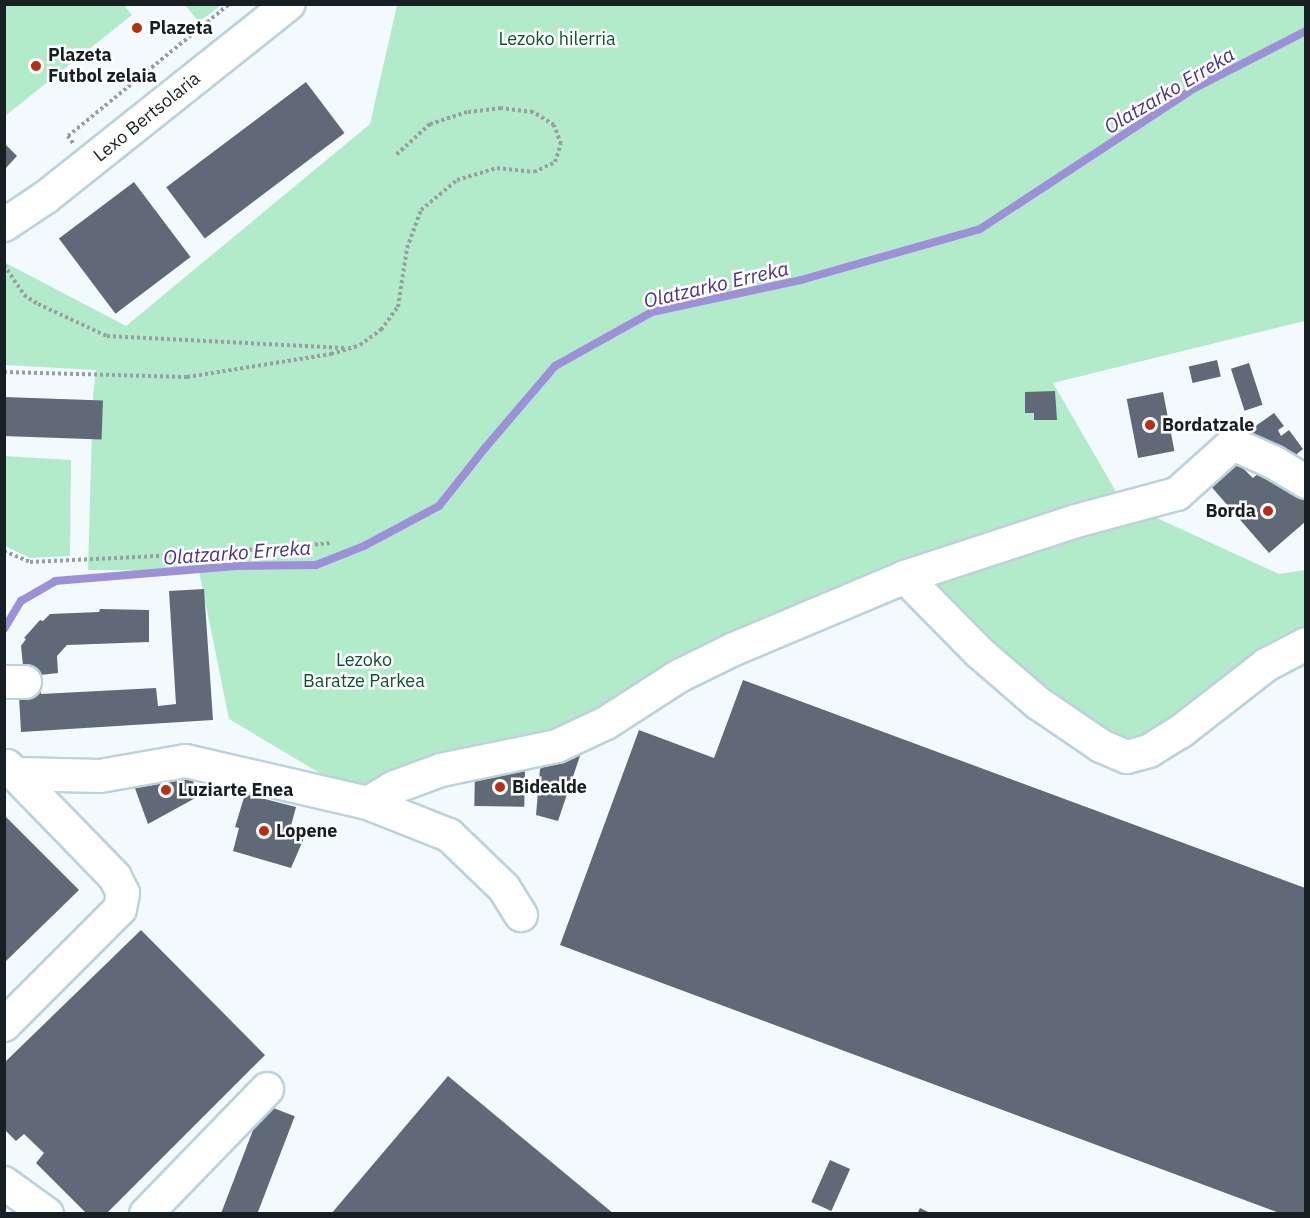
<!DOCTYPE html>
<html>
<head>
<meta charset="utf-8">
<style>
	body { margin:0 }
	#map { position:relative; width:1310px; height:1218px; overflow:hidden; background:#f2fafe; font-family:"IBM Plex Sans",sans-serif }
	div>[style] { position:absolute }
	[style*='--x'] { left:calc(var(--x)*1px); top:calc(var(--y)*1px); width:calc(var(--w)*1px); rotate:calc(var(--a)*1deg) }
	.green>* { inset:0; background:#b2ebc9 }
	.stream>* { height:8px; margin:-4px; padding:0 4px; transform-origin:4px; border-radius:4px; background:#9e8fd9 }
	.building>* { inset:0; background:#5f6978; transform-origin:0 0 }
	.path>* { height:4px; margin-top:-2px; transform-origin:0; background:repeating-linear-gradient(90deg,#979fa3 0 3px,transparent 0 6px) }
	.roads { filter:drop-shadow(2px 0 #bdd2dc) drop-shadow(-2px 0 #bdd2dc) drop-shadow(0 2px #bdd2dc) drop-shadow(0 -2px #bdd2dc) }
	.minor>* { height:32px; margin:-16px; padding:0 16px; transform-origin:16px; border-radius:16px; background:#fff }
	.dots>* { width:16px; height:16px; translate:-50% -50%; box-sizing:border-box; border:3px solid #fff; border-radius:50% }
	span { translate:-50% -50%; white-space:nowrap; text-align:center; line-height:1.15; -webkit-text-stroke:5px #fff; paint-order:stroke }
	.poi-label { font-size:18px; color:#181f23; font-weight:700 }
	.left { translate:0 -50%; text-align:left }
	.right { translate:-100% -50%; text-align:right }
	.park-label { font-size:18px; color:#0c5133 }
	.street-label { font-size:18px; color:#181f23 }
	.water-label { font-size:20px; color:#4b3289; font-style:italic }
	.frame { position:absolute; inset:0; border:6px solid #181f23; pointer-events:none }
</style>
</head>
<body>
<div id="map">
	<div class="green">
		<i style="clip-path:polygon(5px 4px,124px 5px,132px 15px,5px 116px)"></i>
		<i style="clip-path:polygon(185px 5px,221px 5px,199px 22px)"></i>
		<i style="clip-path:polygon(397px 5px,1305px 5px,1305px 321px,1053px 383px,1122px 502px,1279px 574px,1305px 570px,1305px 637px,1172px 731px,1117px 746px,1038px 695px,911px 570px,675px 672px,663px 667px,641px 682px,601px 723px,358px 796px,229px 719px,199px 571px,88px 570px,93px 395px,96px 370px,5px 365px,4px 262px,126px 326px,370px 124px)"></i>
		<i style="clip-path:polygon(4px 456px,71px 460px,70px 556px,30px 558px,5px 546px)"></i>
	</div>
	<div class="stream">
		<i style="--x:4;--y:629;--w:33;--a:-59"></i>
		<i style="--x:21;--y:601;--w:39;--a:-30"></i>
		<i style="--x:55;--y:581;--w:182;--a:-4.7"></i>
		<i style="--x:236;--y:566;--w:80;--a:-0.7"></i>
		<i style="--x:316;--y:565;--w:52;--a:-21.6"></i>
		<i style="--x:364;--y:546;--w:85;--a:-28.1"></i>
		<i style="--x:439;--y:506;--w:74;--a:-51.6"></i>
		<i style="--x:485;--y:448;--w:108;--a:-49.5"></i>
		<i style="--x:555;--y:366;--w:111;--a:-29.1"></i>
		<i style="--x:652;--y:312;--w:152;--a:-12.1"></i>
		<i style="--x:801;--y:280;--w:186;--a:-15.9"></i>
		<i style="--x:980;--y:229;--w:257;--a:-33.3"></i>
		<i style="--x:1195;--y:88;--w:125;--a:-27.2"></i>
	</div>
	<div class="building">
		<i style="left:306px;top:82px;width:64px;height:175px;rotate:53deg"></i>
		<i style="clip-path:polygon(5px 144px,17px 156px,5px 169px)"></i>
		<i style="left:134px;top:182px;width:94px;height:94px;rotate:53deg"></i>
		<i style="left:1217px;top:360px;width:17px;height:29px;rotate:77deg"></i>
		<i style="left:1249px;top:363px;width:44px;height:19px;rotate:72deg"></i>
		<i style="clip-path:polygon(1055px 391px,1057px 420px,1034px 420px,1034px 413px,1025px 413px,1025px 392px)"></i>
		<i style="left:1163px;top:392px;width:60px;height:37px;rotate:79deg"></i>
		<i style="left:4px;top:397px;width:99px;height:39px;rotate:2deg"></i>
		<i style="clip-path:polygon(1274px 413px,1284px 426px,1278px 430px,1281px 436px,1289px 430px,1303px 449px,1287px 462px,1263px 452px,1247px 432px)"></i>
		<i style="clip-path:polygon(1227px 453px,1253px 478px,1269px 464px,1286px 485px,1305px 499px,1305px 522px,1269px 553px,1202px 476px)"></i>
		<i style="clip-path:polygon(204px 589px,213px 720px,21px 732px,19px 696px,24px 676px,21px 646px,26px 639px,24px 638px,40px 620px,43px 621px,50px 614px,99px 612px,100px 609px,149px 610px,149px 642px,67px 645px,57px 656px,58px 673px,40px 675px,41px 694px,156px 688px,158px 706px,176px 704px,169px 591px)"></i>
		<i style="clip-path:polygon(743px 680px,1305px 888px,1305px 1214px,1282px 1214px,560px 945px,639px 730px,714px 758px)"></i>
		<i style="clip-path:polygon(582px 739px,585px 741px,558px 821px,536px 815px,540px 769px)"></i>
		<i style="clip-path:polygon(186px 764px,199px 796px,148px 824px,133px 783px)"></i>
		<i style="left:475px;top:767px;width:50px;height:39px;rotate:1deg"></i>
		<i style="clip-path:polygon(245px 794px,296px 807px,289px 833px,304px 838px,291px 868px,233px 851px,239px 828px,235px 827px)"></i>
		<i style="clip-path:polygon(4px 815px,79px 890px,4px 963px)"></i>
		<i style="clip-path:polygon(141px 930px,265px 1055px,107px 1213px,87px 1214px,36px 1163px,44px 1153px,24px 1134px,16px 1141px,4px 1129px,4px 1063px)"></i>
		<i style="clip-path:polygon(448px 1076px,614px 1214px,331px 1214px)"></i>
		<i style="left:263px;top:1104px;width:34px;height:118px;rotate:21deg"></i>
		<i style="left:830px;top:1160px;width:22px;height:46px;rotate:24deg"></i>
		<i style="clip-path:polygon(920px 1208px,932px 1214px,917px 1214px)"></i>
	</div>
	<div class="path">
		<i style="--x:73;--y:143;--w:9;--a:-126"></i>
		<i style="--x:68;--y:136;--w:208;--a:-39.3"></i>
		<i style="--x:4;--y:265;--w:36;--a:56"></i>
		<i style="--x:24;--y:295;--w:17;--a:33"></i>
		<i style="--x:38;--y:304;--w:76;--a:24.9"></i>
		<i style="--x:107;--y:336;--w:239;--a:2.9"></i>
		<i style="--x:4;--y:372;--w:183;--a:1.6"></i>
		<i style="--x:187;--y:377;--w:146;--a:-9.1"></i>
		<i style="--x:331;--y:354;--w:30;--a:-17"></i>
		<i style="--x:360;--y:345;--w:26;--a:-36"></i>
		<i style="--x:381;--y:330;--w:29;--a:-54"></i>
		<i style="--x:398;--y:307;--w:60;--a:-81.3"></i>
		<i style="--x:407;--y:248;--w:40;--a:-69.8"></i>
		<i style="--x:421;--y:210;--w:47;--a:-39.8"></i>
		<i style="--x:457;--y:180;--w:42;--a:-16.7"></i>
		<i style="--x:497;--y:168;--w:37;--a:6"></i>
		<i style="--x:534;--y:172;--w:23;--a:-25"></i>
		<i style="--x:555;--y:162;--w:19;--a:-72"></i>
		<i style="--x:561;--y:144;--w:20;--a:-110"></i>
		<i style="--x:554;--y:125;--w:25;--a:-148"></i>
		<i style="--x:533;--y:112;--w:32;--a:-173"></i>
		<i style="--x:501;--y:108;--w:34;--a:173"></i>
		<i style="--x:467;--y:112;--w:39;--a:162"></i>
		<i style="--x:430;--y:124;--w:46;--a:137.6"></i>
		<i style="--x:4;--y:551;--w:28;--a:23"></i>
		<i style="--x:30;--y:562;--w:171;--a:-2.7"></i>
		<i style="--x:201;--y:554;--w:131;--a:-4.8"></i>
	</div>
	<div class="roads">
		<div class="minor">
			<i style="--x:4;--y:225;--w:50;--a:-33.7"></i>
			<i style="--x:46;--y:197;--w:310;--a:-38.5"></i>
			<i style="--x:905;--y:577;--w:107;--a:45.4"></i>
			<i style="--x:980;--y:653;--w:77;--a:40.8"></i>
			<i style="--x:1038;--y:703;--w:76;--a:34.3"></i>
			<i style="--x:1101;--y:746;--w:28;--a:23"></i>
			<i style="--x:1127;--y:757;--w:23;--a:-15"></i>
			<i style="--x:1149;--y:751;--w:36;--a:-32"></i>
			<i style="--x:1180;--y:732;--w:109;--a:-37.9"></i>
			<i style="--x:1266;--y:665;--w:45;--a:-27.7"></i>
			<i style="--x:4;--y:682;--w:21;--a:0"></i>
			<i style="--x:17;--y:774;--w:83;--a:1.4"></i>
			<i style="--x:100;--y:776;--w:87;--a:-9.9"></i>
			<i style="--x:186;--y:761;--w:187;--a:13"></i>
			<i style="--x:368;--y:803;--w:87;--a:21.6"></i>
			<i style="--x:449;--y:835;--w:76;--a:43.9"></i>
			<i style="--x:504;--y:888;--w:32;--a:58"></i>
			<i style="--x:368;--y:803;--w:31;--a:-31"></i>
			<i style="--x:395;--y:787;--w:49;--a:-20.3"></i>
			<i style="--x:441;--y:770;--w:118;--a:-11.7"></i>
			<i style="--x:557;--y:746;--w:54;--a:-25.1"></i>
			<i style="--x:606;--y:723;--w:87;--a:-32.8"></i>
			<i style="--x:679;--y:676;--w:61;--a:-26.1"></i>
			<i style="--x:734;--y:649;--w:186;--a:-22.8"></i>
			<i style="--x:905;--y:577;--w:180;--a:-18.1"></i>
			<i style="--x:1076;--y:521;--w:105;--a:-15"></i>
			<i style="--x:1177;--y:494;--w:75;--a:-41.8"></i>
			<i style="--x:1233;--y:444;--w:44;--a:24.2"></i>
			<i style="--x:1273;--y:462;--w:39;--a:31"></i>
			<i style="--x:4;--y:1025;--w:164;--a:-45"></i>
			<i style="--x:120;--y:909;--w:16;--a:-79"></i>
			<i style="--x:123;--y:893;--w:18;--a:-117"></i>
			<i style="--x:115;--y:877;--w:155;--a:-134.2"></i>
			<i style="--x:4;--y:1183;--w:53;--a:35.8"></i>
			<i style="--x:146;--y:1214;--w:174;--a:-45.9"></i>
		</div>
	</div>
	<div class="dots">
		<i style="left:137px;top:28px;background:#b92e11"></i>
		<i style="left:36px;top:66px;background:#b92e11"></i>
		<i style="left:1150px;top:425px;background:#b92e11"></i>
		<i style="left:1268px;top:511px;background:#b92e11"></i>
		<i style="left:500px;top:787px;background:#b92e11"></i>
		<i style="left:166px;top:790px;background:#b92e11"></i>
		<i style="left:264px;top:831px;background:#b92e11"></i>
	</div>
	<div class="poi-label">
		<span class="left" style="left:149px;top:28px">Plazeta</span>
		<span class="left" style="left:48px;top:66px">Plazeta<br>Futbol zelaia</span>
		<span class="left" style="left:1162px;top:425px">Bordatzale</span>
		<span class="right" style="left:1256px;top:511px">Borda</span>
		<span class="left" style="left:512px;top:787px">Bidealde</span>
		<span class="left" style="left:178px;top:790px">Luziarte Enea</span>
		<span class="left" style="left:276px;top:831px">Lopene</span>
	</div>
	<div class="park-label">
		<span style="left:557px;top:39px">Lezoko hilerria</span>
		<span style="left:364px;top:671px">Lezoko<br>Baratze Parkea</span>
	</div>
	<div class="street-label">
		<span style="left:147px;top:117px;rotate:-39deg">Lexo Bertsolaria</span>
	</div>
	<div class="water-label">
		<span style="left:1169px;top:90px;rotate:-31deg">Olatzarko Erreka</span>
		<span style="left:716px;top:284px;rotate:-13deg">Olatzarko Erreka</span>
		<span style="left:237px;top:552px;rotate:-4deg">Olatzarko Erreka</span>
	</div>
	<div class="frame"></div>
</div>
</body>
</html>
